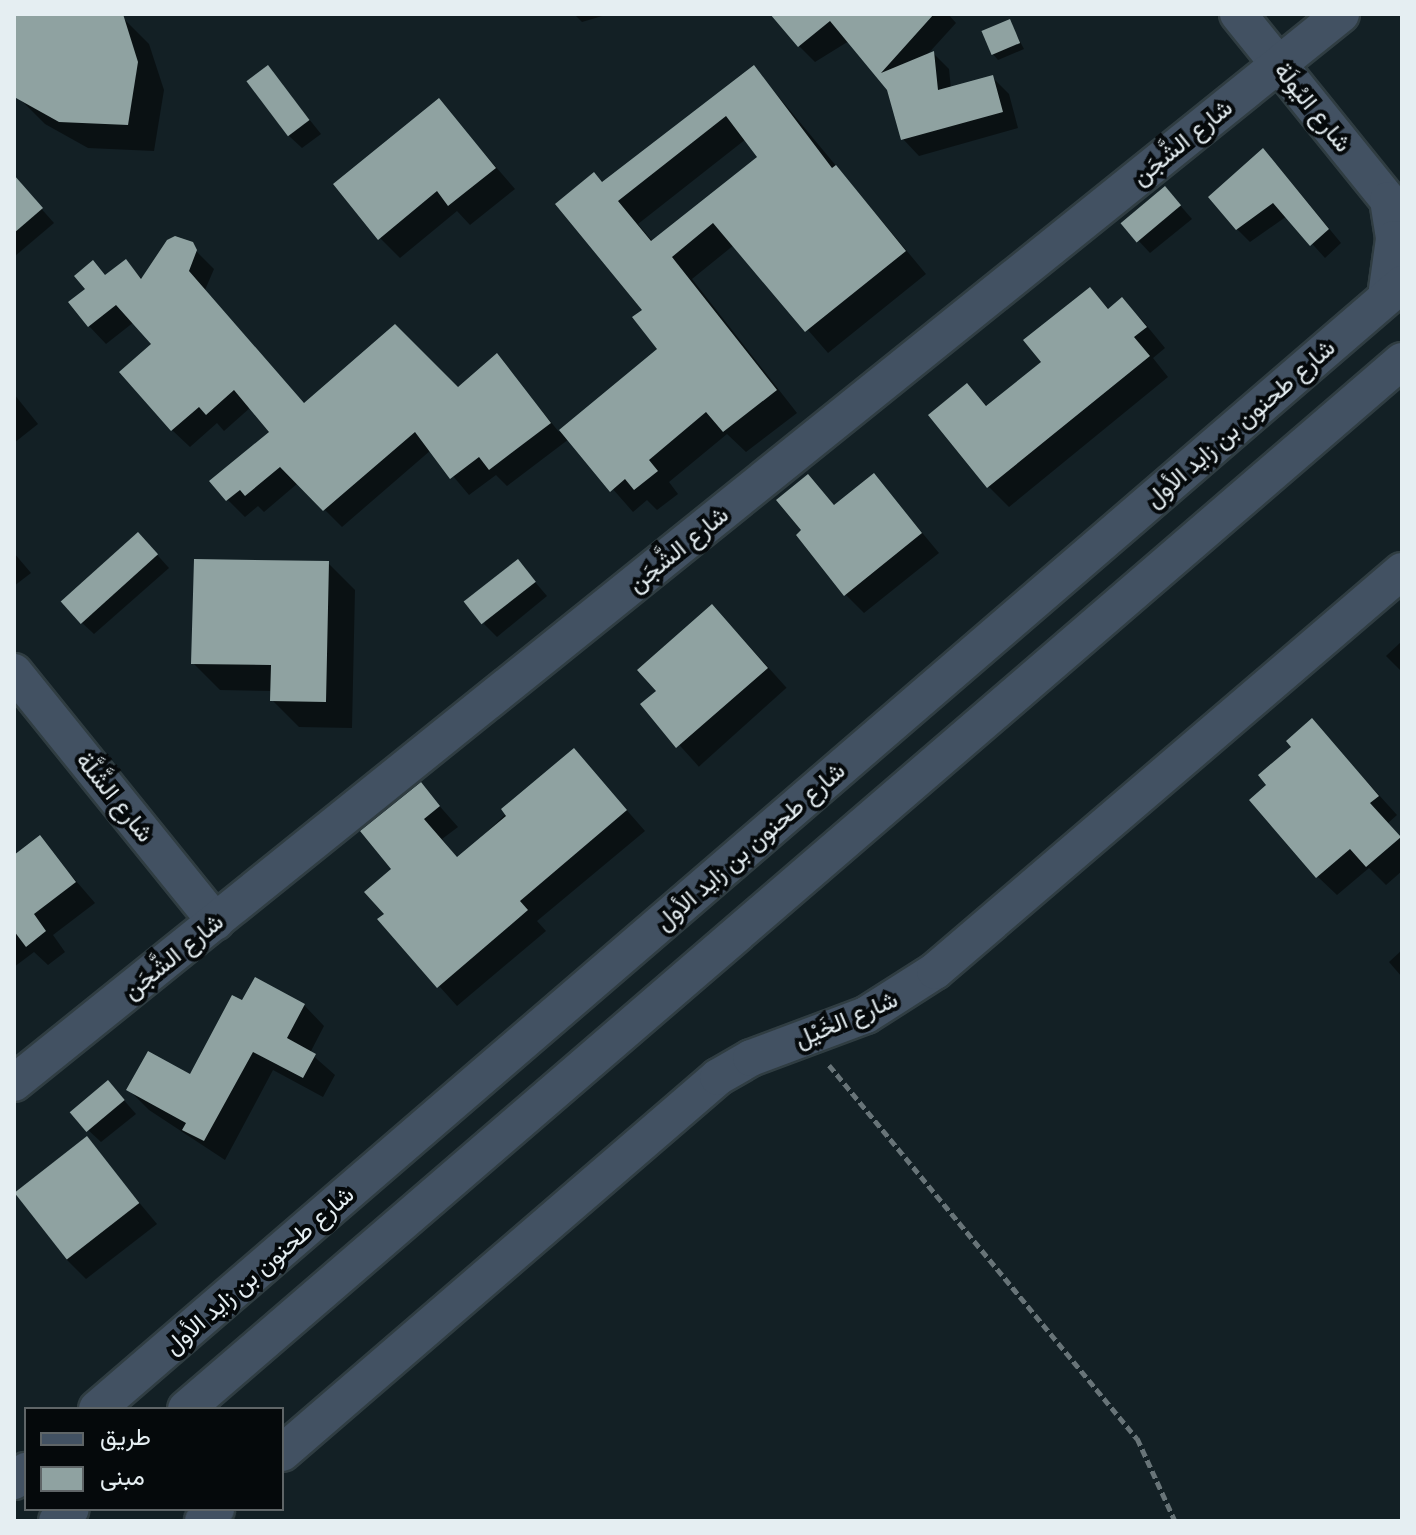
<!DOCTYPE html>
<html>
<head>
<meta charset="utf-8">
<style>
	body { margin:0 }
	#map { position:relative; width:1416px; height:1535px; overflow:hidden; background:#132025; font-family:Raleway,Vazirmatn,sans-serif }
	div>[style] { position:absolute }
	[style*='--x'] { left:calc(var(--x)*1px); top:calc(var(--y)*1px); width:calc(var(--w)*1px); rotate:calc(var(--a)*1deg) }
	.shadow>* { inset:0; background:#0007; transform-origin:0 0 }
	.building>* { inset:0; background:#8fa2a1; transform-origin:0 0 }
	.path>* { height:5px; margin-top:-2.5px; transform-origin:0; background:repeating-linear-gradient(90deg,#687478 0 8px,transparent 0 12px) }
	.roads { filter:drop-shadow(2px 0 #303d42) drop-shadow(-2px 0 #303d42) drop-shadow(0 2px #303d42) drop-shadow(0 -2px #303d42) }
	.minor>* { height:36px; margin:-18px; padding:0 18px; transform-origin:18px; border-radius:18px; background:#425162 }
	span { translate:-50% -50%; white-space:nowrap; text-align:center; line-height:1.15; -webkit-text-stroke:8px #05090b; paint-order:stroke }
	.street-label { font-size:24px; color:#e5eef2 }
	.frame { position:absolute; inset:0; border:16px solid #e5eef2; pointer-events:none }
	.legend { position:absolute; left:24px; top:1407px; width:260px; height:104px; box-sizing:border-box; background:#05090b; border:2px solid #5f6567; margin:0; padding:10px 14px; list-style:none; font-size:24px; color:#e5eef2 }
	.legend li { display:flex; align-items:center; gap:16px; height:40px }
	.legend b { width:40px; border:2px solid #5f6567 }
</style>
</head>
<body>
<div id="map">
	<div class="shadow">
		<i style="clip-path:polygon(16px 14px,122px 17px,149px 44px,164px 90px,154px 151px,88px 148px,45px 124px,18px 97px)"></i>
		<i style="clip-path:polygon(574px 14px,609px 14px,582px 22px)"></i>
		<i style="clip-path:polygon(793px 14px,948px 14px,956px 23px,926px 56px,933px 53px,949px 69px,951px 89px,992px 77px,1009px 94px,1018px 128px,919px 156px,903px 139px,889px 89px,849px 41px,815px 62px,799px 46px)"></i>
		<i style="clip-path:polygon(1009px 21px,1024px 49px,998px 60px,992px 53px)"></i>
		<i style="clip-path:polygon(evenodd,754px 67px,926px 274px,828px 353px,734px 245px,692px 279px,797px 413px,746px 452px,727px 434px,669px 482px,678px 494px,657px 510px,647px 500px,633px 512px,569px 439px,507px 486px,496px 475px,469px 495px,431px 450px,342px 527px,298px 483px,264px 512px,258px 506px,245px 517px,227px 499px,272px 432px,251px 407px,224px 431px,217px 423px,190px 447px,172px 430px,154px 345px,134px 322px,106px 344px,89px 326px,107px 277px,126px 262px,143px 280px,168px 242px,184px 239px,214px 269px,205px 290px,305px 405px,458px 390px,497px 356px,559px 432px,660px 349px,603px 184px,754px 67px,746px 139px,760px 158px,653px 242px,638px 224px,746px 139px)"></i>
		<i style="clip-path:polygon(268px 68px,321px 134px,302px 148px,288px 135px)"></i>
		<i style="clip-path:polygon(439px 101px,515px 189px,470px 225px,457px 211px,400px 258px,380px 238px)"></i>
		<i style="clip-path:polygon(1276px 164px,1341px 243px,1325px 258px,1287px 216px,1250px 242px,1237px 229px)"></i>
		<i style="clip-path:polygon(14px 178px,54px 223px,15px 256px,14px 255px)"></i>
		<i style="clip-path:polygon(1165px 188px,1192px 219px,1150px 253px,1137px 239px)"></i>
		<i style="clip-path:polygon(1089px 289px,1110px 310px,1122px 300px,1142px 320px,1165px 348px,1153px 358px,1168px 377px,1009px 507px,989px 487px,967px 386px,988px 407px,1044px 362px)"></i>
		<i style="clip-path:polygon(14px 394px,38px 424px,14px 443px)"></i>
		<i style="clip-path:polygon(874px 475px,939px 553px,864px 613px,845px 594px,804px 531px,808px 476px,835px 506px)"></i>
		<i style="clip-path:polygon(151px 548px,169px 568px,94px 634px,80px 621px)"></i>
		<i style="clip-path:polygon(14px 553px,31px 573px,14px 586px)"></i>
		<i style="clip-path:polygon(518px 562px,547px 596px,497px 637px,484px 624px)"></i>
		<i style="clip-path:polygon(328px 563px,355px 590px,352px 728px,299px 727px,272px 700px,272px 691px,220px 690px,193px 663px)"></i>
		<i style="left:731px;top:626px;width:83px;height:118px;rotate:48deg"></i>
		<i style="clip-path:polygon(1402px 641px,1402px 672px,1386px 656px)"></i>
		<i style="clip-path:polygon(1312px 721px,1397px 815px,1388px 823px,1402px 839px,1402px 871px,1386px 885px,1369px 868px,1337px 895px,1318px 877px,1269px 785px)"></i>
		<i style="clip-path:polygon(574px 750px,645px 831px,537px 921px,546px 931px,457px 1006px,380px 920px,386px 914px,394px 869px,421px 785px,458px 827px,442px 839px,458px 859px)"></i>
		<i style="clip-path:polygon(39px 838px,95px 903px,53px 935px,65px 952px,48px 965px,34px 952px,14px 967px,14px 857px)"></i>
		<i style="clip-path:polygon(1402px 950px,1402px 977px,1389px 962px)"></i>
		<i style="clip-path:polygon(243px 1003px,304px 1005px,324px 1026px,310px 1053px,335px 1075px,323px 1097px,273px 1070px,225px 1160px,149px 1110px,129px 1090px,190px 1077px)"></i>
		<i style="clip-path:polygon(108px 1082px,136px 1114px,101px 1142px,87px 1129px)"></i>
		<i style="clip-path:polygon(86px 1139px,157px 1224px,86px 1279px,66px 1259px)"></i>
	</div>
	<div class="building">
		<i style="clip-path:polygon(14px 14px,123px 14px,138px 62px,128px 125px,59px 122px,16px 98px)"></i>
		<i style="clip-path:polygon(770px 14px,934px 14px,881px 73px,934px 51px,938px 90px,993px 75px,1003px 112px,901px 140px,887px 90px,830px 21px,798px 47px)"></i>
		<i style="left:1010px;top:19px;width:26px;height:31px;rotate:67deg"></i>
		<i style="left:268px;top:65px;width:69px;height:27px;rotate:53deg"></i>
		<i style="clip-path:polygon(evenodd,754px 65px,832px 168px,836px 165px,906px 251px,805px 332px,713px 223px,672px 257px,777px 390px,723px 432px,706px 412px,649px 460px,658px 471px,634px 490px,625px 479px,610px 492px,559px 430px,657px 349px,632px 317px,642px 310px,555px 204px,594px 172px,602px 182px,754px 65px,726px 116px,757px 157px,651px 241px,618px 201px,726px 116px)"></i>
		<i style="clip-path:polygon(439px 98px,496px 168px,448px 206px,437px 191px,378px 240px,333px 184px)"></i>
		<i style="clip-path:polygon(1263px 148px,1329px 229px,1310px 246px,1273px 203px,1236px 230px,1208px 197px)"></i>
		<i style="clip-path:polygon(14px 175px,43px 208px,14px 233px)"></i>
		<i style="left:1165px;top:186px;width:25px;height:58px;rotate:50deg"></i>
		<i style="clip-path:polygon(175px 236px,193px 242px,197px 250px,189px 271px,304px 403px,395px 324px,458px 387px,497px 353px,551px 423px,489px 470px,479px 457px,450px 479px,415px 432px,323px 511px,280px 467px,245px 496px,240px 490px,226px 501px,209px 481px,269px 432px,234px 390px,206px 415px,199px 407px,171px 431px,119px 372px,151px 344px,116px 305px,88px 327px,68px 302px,85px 289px,74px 276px,93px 260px,105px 275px,126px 259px,141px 279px,167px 240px)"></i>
		<i style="clip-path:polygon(1090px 287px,1108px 309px,1122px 297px,1147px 327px,1134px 337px,1150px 356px,987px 488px,928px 415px,967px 383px,986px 406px,1041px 362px,1023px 340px)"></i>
		<i style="clip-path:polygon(874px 473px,922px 533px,844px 596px,796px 535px,801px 530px,776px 500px,808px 474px,834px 505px)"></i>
		<i style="left:138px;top:532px;width:30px;height:104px;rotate:48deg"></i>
		<i style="clip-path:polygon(194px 559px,329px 561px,326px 702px,270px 701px,271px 665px,191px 664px)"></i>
		<i style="left:518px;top:559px;width:29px;height:69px;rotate:52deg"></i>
		<i style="clip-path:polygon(712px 604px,768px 668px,676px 748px,640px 704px,656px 691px,637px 670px)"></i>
		<i style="clip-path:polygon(1312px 718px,1379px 796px,1370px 803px,1401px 837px,1366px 867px,1350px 849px,1316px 878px,1249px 800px,1266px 785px,1258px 775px,1291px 747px,1286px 741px)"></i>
		<i style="clip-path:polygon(574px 748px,627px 810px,520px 901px,528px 910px,437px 988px,377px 919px,384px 914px,364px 892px,391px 869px,360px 831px,421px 782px,440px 806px,424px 819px,457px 857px,506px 816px,501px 809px)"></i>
		<i style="clip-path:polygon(40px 835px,76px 882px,34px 914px,46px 931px,26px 947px,14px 931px,14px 855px)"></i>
		<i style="clip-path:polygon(255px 977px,305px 1004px,287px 1038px,316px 1054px,303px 1078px,253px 1052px,204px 1141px,182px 1130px,186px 1123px,126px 1090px,148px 1051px,190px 1074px,232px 995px,242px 1000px)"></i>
		<i style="left:108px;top:1080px;width:26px;height:50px;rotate:50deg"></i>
		<i style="left:87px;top:1136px;width:85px;height:92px;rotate:52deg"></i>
	</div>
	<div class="path">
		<i style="--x:829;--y:1065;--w:484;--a:50.5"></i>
		<i style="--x:1137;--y:1438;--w:91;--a:65.4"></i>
	</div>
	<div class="roads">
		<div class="minor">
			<i style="--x:1238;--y:14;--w:239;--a:51.1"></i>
			<i style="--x:1388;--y:200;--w:39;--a:81"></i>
			<i style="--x:1394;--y:239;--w:59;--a:97.9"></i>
			<i style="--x:14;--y:672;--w:321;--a:51.1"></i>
			<i style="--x:14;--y:1083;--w:1704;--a:-38.85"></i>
			<i style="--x:97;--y:1409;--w:1723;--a:-40.76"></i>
			<i style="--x:186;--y:1409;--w:1605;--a:-40.76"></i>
			<i style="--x:282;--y:1453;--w:576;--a:-40.77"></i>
			<i style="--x:718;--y:1077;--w:38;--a:-30"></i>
			<i style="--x:751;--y:1058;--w:123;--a:-20.5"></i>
			<i style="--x:866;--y:1015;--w:82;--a:-32.5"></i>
			<i style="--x:935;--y:971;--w:615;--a:-40.58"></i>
			<i style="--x:14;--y:1481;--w:16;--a:-40"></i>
			<i style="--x:57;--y:1521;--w:18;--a:-41"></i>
			<i style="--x:203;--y:1521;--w:18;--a:-43"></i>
		</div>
	</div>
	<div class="street-label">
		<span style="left:1313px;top:107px;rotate:51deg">شارع اليُولَة</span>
		<span style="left:1182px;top:142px;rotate:-39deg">شارع الشَّجَن</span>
		<span style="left:1240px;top:423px;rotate:-41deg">شارع طحنون بن زايد الأول</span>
		<span style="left:678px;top:549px;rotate:-39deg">شارع الشَّجَن</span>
		<span style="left:115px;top:797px;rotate:51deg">شارع الشَّلَّة</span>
		<span style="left:750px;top:846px;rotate:-41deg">شارع طحنون بن زايد الأول</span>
		<span style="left:173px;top:956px;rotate:-39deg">شارع الشَّجَن</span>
		<span style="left:846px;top:1019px;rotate:-23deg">شارع الخَيْل</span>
		<span style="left:259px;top:1270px;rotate:-41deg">شارع طحنون بن زايد الأول</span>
	</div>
	<div class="frame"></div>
	<ul class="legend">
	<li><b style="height:10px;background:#425162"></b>طريق</li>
	<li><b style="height:22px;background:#8fa2a1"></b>مبنى</li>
	</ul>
</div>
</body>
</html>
